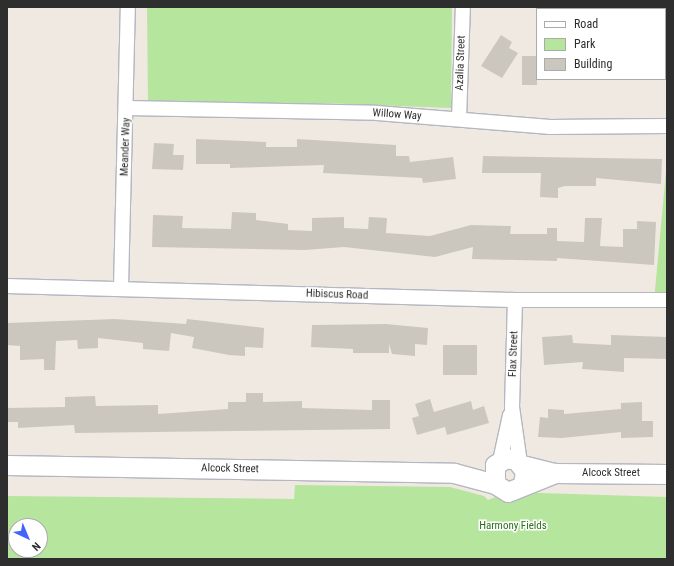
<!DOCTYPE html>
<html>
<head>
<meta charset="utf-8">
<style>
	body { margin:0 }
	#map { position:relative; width:674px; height:566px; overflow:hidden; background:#efe9e1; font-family:"Roboto Condensed",sans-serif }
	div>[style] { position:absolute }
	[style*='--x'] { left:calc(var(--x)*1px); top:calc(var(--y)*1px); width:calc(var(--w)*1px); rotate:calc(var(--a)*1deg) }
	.green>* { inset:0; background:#b6e59e }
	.building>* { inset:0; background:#cbc7bf; transform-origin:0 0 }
	.roads { filter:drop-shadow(1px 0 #b4b7c1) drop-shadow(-1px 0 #b4b7c1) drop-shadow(0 1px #b4b7c1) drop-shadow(0 -1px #b4b7c1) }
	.minor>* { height:14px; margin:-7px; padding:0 7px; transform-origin:7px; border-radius:7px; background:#fff }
	.secondary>* { height:19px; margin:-9.5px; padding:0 9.5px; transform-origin:9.5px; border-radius:9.5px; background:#fff }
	span { translate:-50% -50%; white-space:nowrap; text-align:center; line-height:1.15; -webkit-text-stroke:3px #fff; paint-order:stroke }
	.street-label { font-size:11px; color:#2e2e2e }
	.park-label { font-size:11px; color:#2c6e1b }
	.frame { position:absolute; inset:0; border:8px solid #2e2e2e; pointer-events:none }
	.legend { position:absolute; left:536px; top:8px; width:130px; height:72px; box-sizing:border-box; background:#fff; border:1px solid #ababab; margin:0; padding:5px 7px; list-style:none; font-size:12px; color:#2e2e2e }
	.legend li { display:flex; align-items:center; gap:8px; height:20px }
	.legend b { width:20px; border:1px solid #ababab }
	.north { position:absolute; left:8px; top:518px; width:40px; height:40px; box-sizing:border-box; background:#fff; border:1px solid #ababab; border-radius:50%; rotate:136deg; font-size:11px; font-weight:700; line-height:16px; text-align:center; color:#2e2e2e }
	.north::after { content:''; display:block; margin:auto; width:14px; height:18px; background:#4264fb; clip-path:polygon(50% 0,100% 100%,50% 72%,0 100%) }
</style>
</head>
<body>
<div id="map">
	<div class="green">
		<i style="clip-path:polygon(147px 7px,452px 7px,451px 108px,321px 103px,148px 103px)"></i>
		<i style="clip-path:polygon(667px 161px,667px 300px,654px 301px)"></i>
		<i style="clip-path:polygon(evenodd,295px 485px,450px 487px,484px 496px,488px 500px,508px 492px,667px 497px,667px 559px,7px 559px,7px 496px,294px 499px,295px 485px,16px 526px,40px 526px,40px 550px,16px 550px,16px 526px)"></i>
	</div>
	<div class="building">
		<i style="clip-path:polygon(501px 35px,512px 42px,509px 48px,518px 53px,502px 78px,481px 66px)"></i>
		<i style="left:522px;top:56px;width:15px;height:29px"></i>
		<i style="clip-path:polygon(196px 139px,266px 142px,266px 147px,297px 147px,297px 139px,396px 145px,396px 156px,409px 156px,410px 162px,453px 157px,456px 179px,423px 183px,422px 178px,323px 173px,324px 165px,230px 168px,230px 164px,196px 164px)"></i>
		<i style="clip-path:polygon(154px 143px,174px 144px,173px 155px,184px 155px,183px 170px,152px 169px)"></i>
		<i style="clip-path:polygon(483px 156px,662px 159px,661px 184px,596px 178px,596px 186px,565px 186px,558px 188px,558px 198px,540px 197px,541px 173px,482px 173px)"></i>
		<i style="clip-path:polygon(232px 212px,256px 213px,256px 220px,288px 224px,288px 230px,312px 231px,312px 218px,344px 217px,344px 228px,368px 229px,369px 217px,387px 218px,386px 233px,430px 236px,471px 225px,511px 226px,510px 234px,547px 234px,547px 228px,557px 228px,557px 241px,584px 242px,585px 218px,602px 218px,600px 246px,623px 247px,623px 229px,637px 229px,637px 221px,656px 222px,654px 265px,557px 258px,557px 261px,472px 259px,473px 247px,435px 257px,344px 247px,305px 250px,152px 247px,153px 215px,183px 216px,182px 228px,231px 229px)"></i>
		<i style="clip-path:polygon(115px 319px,186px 324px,187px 319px,264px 328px,263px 348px,245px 347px,245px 356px,229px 355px,192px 348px,194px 337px,171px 333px,169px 351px,143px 349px,143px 343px,98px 338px,98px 348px,78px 349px,77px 340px,56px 341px,55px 370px,44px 370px,44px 359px,20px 360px,20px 346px,7px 345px,7px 323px)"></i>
		<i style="clip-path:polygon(386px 324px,428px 328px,427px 345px,415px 344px,415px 356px,392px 354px,389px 344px,389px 353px,353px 353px,353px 349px,311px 347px,312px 325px)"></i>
		<i style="clip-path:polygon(572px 335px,573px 343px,611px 345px,611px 335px,667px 337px,667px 359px,624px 358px,624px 372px,582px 369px,583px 362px,544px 365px,542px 337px)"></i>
		<i style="left:477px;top:345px;width:30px;height:34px;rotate:90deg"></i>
		<i style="clip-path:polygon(246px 393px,263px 393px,263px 402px,302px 401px,302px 408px,372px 410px,372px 400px,390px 400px,390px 429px,75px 433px,74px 425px,18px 428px,18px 422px,7px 422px,7px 408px,65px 407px,65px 397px,95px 396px,96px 406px,158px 405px,158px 414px,228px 409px,228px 402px,246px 402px)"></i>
		<i style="clip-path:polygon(430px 399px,434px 412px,471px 401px,473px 410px,484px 406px,489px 423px,447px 435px,445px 427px,417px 435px,412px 418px,419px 416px,415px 404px)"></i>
		<i style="clip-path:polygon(642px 402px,642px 421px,653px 421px,653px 437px,621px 438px,621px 432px,562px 438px,538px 437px,540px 417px,548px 418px,548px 409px,564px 410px,564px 414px,621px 409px,621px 403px)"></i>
	</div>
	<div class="roads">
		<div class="minor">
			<i style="--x:127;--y:108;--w:250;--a:1.1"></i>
			<i style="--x:377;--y:113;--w:174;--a:4.6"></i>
			<i style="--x:550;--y:127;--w:117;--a:-0.5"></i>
			<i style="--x:459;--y:119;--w:112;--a:-88"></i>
			<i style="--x:7;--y:286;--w:508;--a:1.58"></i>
			<i style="--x:515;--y:300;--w:152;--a:0"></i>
			<i style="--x:121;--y:287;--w:280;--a:-88.6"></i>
			<i style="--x:515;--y:300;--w:107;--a:91.6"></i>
			<i style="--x:512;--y:407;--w:57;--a:81.9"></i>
			<i style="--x:500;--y:461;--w:47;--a:-77.7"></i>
		</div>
		<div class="secondary">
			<i style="--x:7;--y:465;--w:447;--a:1"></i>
			<i style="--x:454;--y:473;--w:42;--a:15"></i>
			<i style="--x:522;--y:465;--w:34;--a:14"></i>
			<i style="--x:555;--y:473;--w:112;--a:0.5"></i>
			<i style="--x:523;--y:484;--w:13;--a:-81"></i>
			<i style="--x:525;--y:471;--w:14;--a:-129"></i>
			<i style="--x:516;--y:460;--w:10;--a:-169"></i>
			<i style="--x:506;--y:458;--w:13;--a:148"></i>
			<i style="--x:495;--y:465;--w:19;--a:90"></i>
			<i style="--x:495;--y:484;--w:15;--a:32"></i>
			<i style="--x:508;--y:492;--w:51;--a:-22"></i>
		</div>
	</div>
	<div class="street-label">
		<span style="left:461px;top:63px;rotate:-88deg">Azalia Street</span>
		<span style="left:397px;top:115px;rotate:4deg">Willow Way</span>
		<span style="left:126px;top:147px;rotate:-88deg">Meander Way</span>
		<span style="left:337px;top:295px;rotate:2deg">Hibiscus Road</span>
		<span style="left:514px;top:354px;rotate:-88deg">Flax Street</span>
		<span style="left:230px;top:469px;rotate:1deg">Alcock Street</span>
		<span style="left:611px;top:473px">Alcock Street</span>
	</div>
	<div class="park-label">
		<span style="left:513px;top:526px">Harmony Fields</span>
	</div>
	<div class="frame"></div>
	<ul class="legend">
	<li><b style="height:5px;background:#fff"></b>Road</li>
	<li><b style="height:11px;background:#b6e59e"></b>Park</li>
	<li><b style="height:11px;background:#cbc7bf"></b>Building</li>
	</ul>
	<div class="north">N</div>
</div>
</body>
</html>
